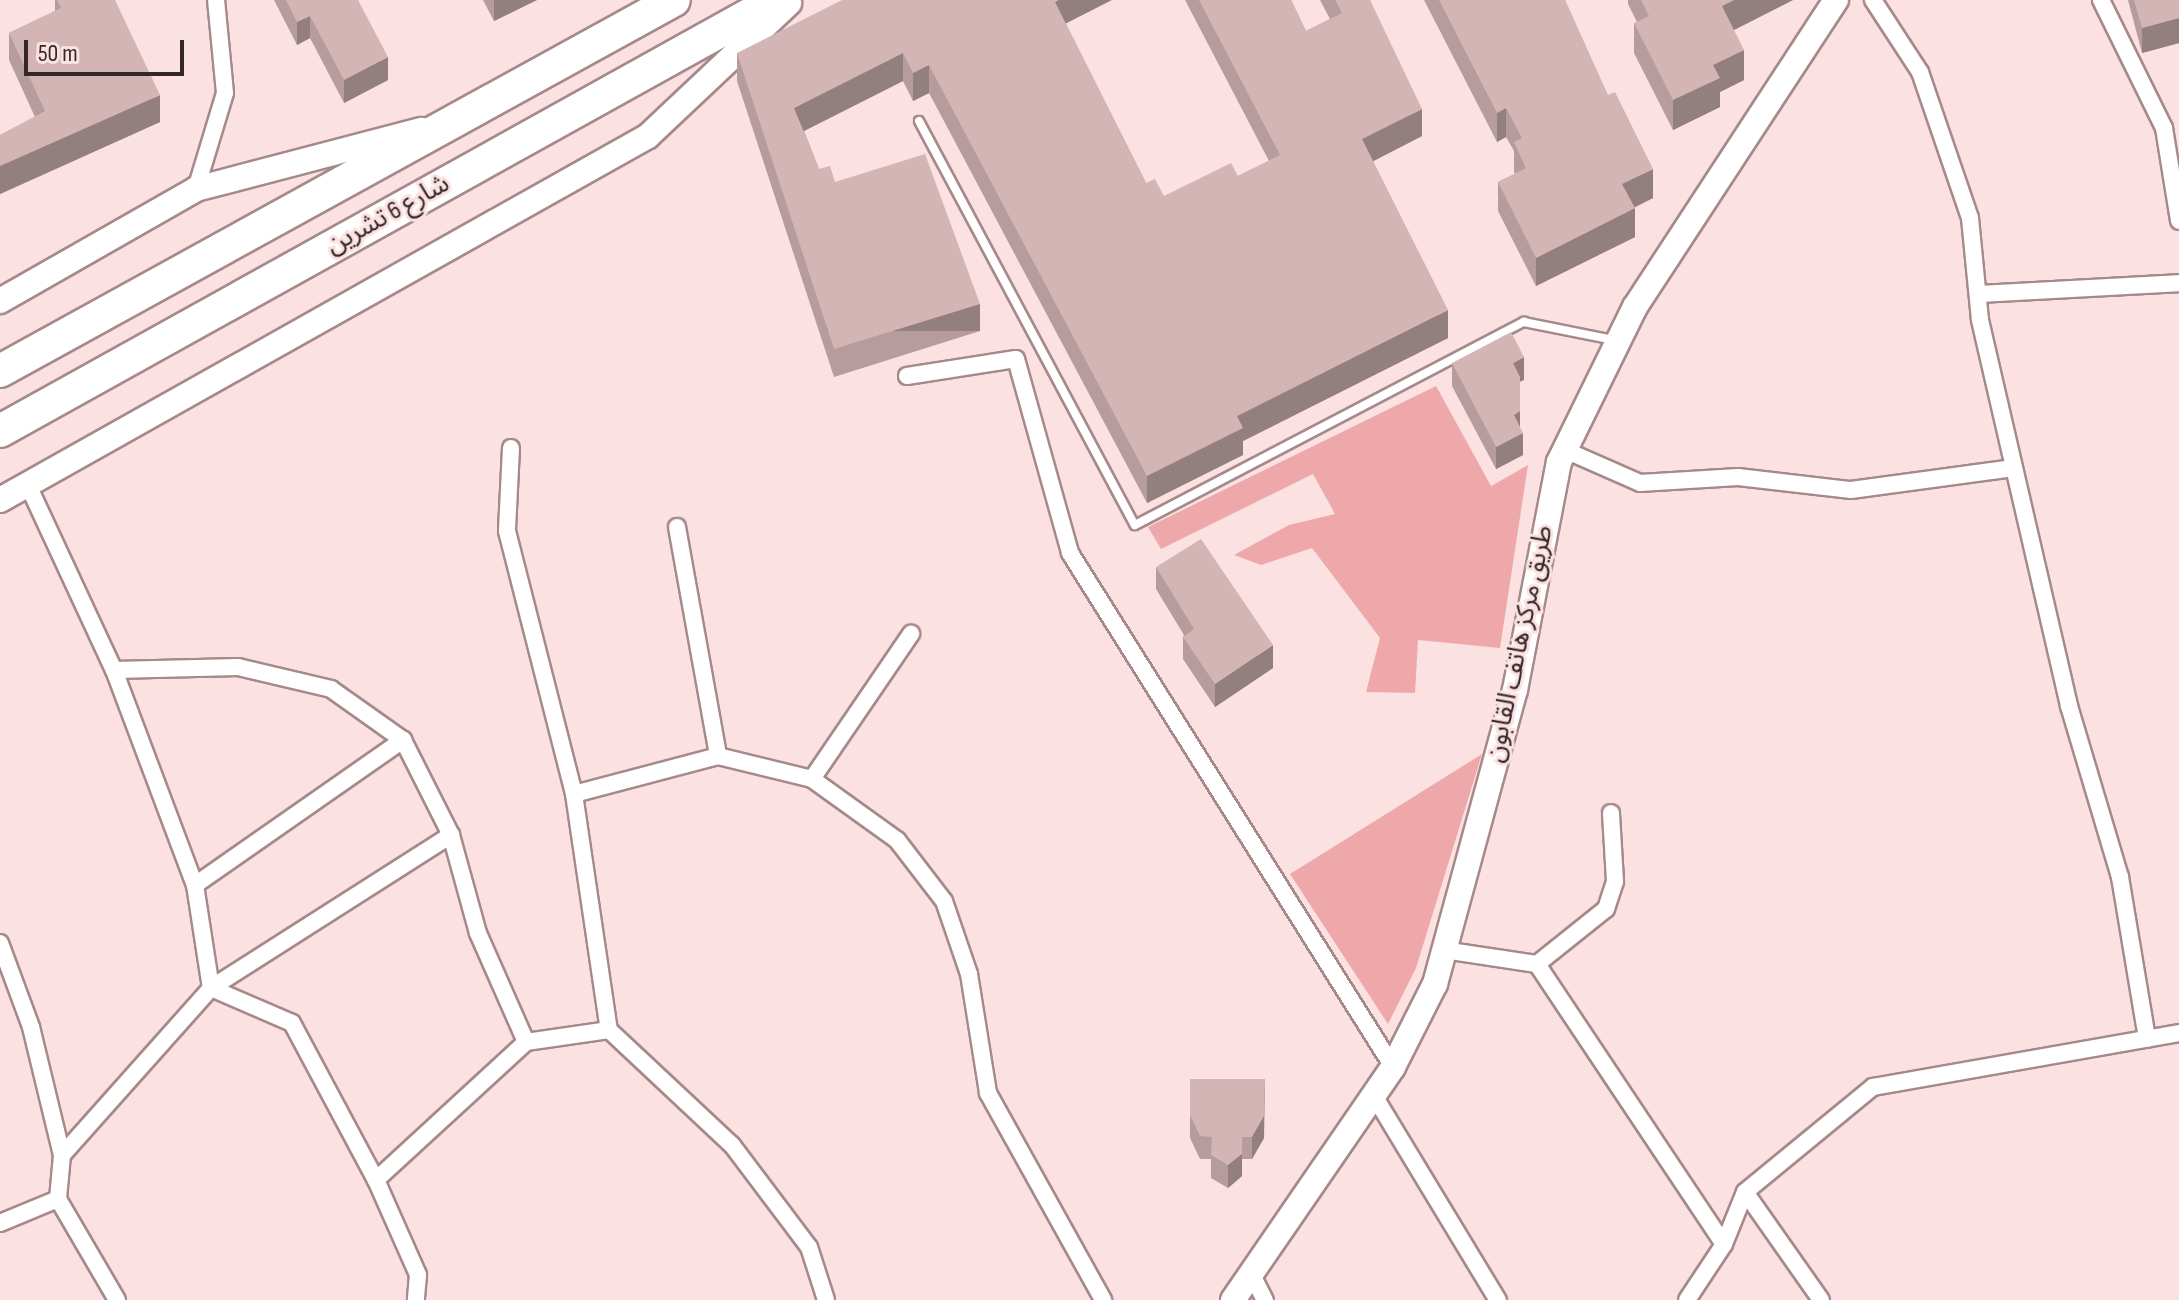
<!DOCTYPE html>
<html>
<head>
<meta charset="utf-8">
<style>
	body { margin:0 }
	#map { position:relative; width:2179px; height:1300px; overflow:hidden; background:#fbe1e1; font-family:"Sofia Sans Condensed","Noto Sans Arabic",sans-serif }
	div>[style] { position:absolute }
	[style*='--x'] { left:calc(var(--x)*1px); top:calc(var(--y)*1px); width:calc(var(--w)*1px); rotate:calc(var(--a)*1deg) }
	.green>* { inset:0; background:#efa8aa }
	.roads { filter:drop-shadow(2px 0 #a68989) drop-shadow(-2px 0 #a68989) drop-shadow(0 2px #a68989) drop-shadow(0 -2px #a68989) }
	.lane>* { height:8px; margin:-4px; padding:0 4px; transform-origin:4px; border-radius:4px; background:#fff }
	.street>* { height:16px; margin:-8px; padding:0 8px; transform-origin:8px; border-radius:8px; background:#fff }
	.secondary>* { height:24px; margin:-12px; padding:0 12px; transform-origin:12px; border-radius:12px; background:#fff }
	.highway>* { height:32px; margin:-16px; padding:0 16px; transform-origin:16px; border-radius:16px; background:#fff }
	.wall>* { inset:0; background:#b69c9c }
	.shaded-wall>* { inset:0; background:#947f7f; transform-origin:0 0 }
	.building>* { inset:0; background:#d4b5b5 }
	span { translate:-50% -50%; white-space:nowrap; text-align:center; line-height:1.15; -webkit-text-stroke:6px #fbe1e1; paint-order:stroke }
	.street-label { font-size:26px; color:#332727 }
	.scale { position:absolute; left:24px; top:40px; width:160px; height:36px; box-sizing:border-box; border:4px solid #332727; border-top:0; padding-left:10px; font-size:24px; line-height:28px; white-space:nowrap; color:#332727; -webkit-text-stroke:6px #fbe1e1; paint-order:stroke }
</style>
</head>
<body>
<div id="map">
	<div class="green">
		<i style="clip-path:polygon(1436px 386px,1491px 486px,1528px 465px,1500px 648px,1418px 640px,1415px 693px,1366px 692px,1380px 638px,1312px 548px,1261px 565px,1234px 555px,1289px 525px,1335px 514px,1313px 474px,1161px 549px,1148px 527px)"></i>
		<i style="clip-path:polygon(1482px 754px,1416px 968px,1388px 1024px,1290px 874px)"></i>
	</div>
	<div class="roads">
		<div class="lane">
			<i style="--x:919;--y:121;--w:458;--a:61.9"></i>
			<i style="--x:1135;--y:525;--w:439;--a:-27.6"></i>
			<i style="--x:1524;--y:322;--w:92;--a:11.3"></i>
		</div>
		<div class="street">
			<i style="--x:1873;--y:0;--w:86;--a:56.9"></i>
			<i style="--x:1920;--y:72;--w:154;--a:71.1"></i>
			<i style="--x:1970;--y:218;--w:102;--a:84.4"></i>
			<i style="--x:1980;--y:320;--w:396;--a:77"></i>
			<i style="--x:2069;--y:706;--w:178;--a:73.4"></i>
			<i style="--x:2120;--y:877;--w:164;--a:80.5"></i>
			<i style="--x:2101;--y:0;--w:143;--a:63.8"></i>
			<i style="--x:2164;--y:128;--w:94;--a:80.8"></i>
			<i style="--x:196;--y:189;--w:100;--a:-73.2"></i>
			<i style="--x:225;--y:93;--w:93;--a:-95.5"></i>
			<i style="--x:1978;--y:294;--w:201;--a:-3.1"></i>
			<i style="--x:907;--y:376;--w:110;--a:-8.9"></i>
			<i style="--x:1016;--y:359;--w:201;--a:74.4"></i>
			<i style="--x:1070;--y:553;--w:607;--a:57.85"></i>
			<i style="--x:511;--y:448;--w:83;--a:92.8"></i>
			<i style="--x:507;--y:531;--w:271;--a:75.7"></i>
			<i style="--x:574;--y:794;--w:239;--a:81.6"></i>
			<i style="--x:1565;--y:450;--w:82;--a:23.7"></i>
			<i style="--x:1640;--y:483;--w:98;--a:-3.5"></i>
			<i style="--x:1738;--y:477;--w:114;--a:6.6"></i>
			<i style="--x:1851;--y:490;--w:164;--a:-7.7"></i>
			<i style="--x:28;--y:485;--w:204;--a:65.1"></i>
			<i style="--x:114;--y:670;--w:230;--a:69.4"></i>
			<i style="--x:195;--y:885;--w:104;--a:81.2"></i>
			<i style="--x:211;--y:988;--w:224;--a:131.7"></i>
			<i style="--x:62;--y:1155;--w:44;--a:95.2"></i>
			<i style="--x:58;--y:1199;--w:117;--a:59.7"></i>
			<i style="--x:677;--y:527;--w:233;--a:79.8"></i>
			<i style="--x:114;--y:670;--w:124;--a:-1.4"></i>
			<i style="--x:238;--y:667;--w:96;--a:13.3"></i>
			<i style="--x:331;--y:689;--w:88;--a:35.3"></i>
			<i style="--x:403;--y:740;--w:106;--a:63.2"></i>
			<i style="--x:451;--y:835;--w:102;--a:74.6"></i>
			<i style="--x:478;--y:933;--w:119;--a:66.2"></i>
			<i style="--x:812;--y:779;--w:176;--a:-55.7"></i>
			<i style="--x:574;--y:794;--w:149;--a:-14.8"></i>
			<i style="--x:718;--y:756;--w:97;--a:13.7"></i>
			<i style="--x:812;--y:779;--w:105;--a:35.7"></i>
			<i style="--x:897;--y:840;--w:77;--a:52.4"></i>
			<i style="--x:944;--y:901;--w:77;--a:71.1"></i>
			<i style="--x:969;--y:974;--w:121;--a:80.9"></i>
			<i style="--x:988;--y:1093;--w:237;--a:60.9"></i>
			<i style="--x:195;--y:885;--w:254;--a:-34.9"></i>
			<i style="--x:0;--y:943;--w:90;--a:69.7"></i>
			<i style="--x:31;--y:1027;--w:132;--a:76.4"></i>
			<i style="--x:1444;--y:950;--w:94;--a:8.6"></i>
			<i style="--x:1537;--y:964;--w:337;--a:56.3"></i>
			<i style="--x:1537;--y:964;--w:88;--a:-38.6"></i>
			<i style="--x:1606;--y:909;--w:29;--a:-72"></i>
			<i style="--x:1615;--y:881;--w:68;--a:-93.4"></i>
			<i style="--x:211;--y:988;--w:88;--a:23.4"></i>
			<i style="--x:292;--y:1023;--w:178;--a:61.9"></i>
			<i style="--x:376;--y:1180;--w:104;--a:66.1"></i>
			<i style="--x:418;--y:1275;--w:25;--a:95"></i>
			<i style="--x:211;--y:988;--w:285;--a:-32.5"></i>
			<i style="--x:1373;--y:1094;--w:241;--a:58.8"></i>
			<i style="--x:376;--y:1180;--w:204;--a:-42.6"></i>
			<i style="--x:526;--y:1042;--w:84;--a:-8.2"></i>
			<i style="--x:609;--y:1030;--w:168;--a:43.1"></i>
			<i style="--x:732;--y:1145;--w:128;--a:53"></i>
			<i style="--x:809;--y:1247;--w:56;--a:72.2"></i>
			<i style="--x:0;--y:1223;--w:63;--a:-22.5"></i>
			<i style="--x:1250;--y:1271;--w:33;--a:63"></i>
			<i style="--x:1687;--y:1300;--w:67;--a:-56.5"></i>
			<i style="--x:1724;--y:1244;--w:56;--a:-68"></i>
			<i style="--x:1821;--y:1300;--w:132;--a:-125.1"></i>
			<i style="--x:1745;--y:1192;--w:166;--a:-39.4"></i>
			<i style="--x:1873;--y:1087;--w:311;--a:-10"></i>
		</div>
		<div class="secondary">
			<i style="--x:0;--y:301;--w:226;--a:-29.7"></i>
			<i style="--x:196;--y:189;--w:233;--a:-14.7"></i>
			<i style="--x:0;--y:500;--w:743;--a:-29.32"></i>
			<i style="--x:648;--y:136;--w:194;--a:-43.3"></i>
			<i style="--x:1233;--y:1300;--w:283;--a:-55.5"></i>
			<i style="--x:1393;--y:1067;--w:93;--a:-63.2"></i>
			<i style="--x:1435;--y:984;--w:305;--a:-74.8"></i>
			<i style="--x:1515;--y:690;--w:232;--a:-79.1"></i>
			<i style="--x:1559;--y:462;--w:173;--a:-63.9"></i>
			<i style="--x:1635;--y:307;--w:367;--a:-56.8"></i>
		</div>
		<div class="highway">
			<i style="--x:0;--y:371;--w:769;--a:-28.83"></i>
			<i style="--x:0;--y:431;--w:888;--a:-29.05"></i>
		</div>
	</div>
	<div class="wall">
		<i style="clip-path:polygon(55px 0,115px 0,160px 122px,0 194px,0 135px,35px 117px,9px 60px,9px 33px,55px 11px)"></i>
		<i style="clip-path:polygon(274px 0,358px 0,388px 80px,344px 103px,310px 38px,297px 45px)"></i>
		<i style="clip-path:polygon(483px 0,537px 0,494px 21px)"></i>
		<i style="clip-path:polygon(1185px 0,1291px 0,1306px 31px,1330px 19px,1320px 0,1370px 0,1422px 136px,1373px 161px,1448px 338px,1243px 441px,1243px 455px,1147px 503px,929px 93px,913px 101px,903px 81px,804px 131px,819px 169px,835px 182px,980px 331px,834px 377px,737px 81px,737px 53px,1066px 24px,1146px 183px,1164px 196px,1238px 176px,1269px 161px)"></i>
		<i style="clip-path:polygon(1424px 0,1565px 0,1653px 198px,1634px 208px,1635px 237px,1536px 286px,1498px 211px,1498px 182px,1515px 174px,1514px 171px,1514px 151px,1506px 137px,1497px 142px)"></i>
		<i style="clip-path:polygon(1628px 0,1793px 0,1734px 30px,1744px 80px,1720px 92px,1720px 107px,1673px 130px,1634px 53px,1634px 23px,1637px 22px,1628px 4px)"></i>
		<i style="clip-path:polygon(2128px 0,2179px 0,2179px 43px,2142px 53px)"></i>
		<i style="clip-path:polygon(1452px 363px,1524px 380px,1520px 381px,1520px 428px,1523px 455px,1496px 469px,1452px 386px)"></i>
		<i style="clip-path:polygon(1156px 567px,1273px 668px,1215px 707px,1183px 659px,1183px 637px,1184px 635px,1156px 589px)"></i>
		<i style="clip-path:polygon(1190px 1079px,1264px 1138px,1252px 1159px,1242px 1159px,1242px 1176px,1228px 1188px,1211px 1178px,1211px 1159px,1200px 1159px,1190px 1138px)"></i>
	</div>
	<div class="shaded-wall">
		<i style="clip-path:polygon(494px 0,537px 0,494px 21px)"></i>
		<i style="clip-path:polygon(1058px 0,1112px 0,1055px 29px,1055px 2px)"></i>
		<i style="clip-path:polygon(1734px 0,1793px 0,1722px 36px,1722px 6px)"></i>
		<i style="clip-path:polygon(310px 16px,310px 38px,297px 45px,297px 22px)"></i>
		<i style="clip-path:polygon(2179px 18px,2179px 43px,2142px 53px,2142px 28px)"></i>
		<i style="clip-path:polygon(1744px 50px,1744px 80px,1720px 92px,1720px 107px,1673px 130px,1673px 100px,1713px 65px)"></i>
		<i style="clip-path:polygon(903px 53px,903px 81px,794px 136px,794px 108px)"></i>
		<i style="clip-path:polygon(388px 57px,388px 80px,344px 103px,344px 80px)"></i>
		<i style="clip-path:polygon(929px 65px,929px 93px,913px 101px,913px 73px)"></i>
		<i style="clip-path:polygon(160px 95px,160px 122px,0 194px,0 166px)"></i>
		<i style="clip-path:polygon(1506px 108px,1506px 137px,1497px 142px,1497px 113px)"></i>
		<i style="clip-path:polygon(1422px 109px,1422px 136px,1362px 167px,1362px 139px)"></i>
		<i style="clip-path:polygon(1653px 169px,1653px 198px,1622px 213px,1622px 184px)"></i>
		<i style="clip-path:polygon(1635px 208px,1635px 237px,1536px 286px,1536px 258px)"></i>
		<i style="left:980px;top:304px;width:27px;height:153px;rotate:90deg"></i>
		<i style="clip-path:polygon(1448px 310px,1448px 338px,1243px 441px,1243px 455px,1147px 503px,1147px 476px,1237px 416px)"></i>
		<i style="clip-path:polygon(1524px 357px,1524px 380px,1513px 385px,1513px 363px)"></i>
		<i style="clip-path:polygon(1520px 411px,1520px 434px,1514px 415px)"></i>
		<i style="clip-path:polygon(1523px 433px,1523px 455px,1496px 469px,1496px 447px)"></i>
		<i style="clip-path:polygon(1273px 645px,1273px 668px,1215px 707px,1215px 684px)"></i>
		<i style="clip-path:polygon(1265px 1079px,1264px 1138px,1252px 1159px,1252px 1137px)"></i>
		<i style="clip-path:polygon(1242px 1137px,1242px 1176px,1228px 1188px,1228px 1165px)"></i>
	</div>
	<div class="building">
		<i style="clip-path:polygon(57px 0,115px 0,160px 95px,0 166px,0 135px,45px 111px,9px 33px,61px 8px)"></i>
		<i style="clip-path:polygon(286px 0,358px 0,388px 57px,344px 80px,310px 16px,297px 22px)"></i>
		<i style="clip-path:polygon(842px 0,1058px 0,1055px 2px,1146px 183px,1155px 179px,1164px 196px,1231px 163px,1238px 176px,1280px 155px,1199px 0,1291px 0,1306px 31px,1342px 13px,1335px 0,1370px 0,1422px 109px,1362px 139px,1448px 310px,1237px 416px,1243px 428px,1147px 476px,929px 65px,913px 73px,903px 53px,794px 108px,819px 169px,830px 166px,835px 182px,925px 154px,980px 304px,834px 349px,737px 53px)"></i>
		<i style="clip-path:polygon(1439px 0,1565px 0,1608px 95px,1615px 92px,1653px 169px,1622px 184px,1635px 208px,1536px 258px,1498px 182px,1526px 168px,1514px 142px,1522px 138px,1506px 108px,1497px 113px)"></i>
		<i style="clip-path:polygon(1641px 0,1734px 0,1722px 6px,1744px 50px,1713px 65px,1720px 78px,1673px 100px,1634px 23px,1649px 16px)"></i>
		<i style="clip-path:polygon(2134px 0,2179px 0,2179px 18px,2142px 28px)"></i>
		<i style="clip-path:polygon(1511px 332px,1524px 357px,1513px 363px,1520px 377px,1520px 411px,1514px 415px,1523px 433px,1496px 447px,1452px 363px)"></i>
		<i style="clip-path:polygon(1201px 539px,1273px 645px,1215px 684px,1183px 637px,1194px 629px,1156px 567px)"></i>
		<i style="clip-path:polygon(1190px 1079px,1265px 1079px,1264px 1116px,1252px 1137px,1242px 1137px,1242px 1154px,1228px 1165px,1211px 1155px,1212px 1137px,1200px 1136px,1190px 1115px)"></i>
	</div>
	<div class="street-label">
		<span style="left:388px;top:215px;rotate:-29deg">شارع 6 تشرين</span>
		<span style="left:1520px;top:644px;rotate:-78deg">طريق مركز هاتف القابون</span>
	</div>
	<div class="scale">50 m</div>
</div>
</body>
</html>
